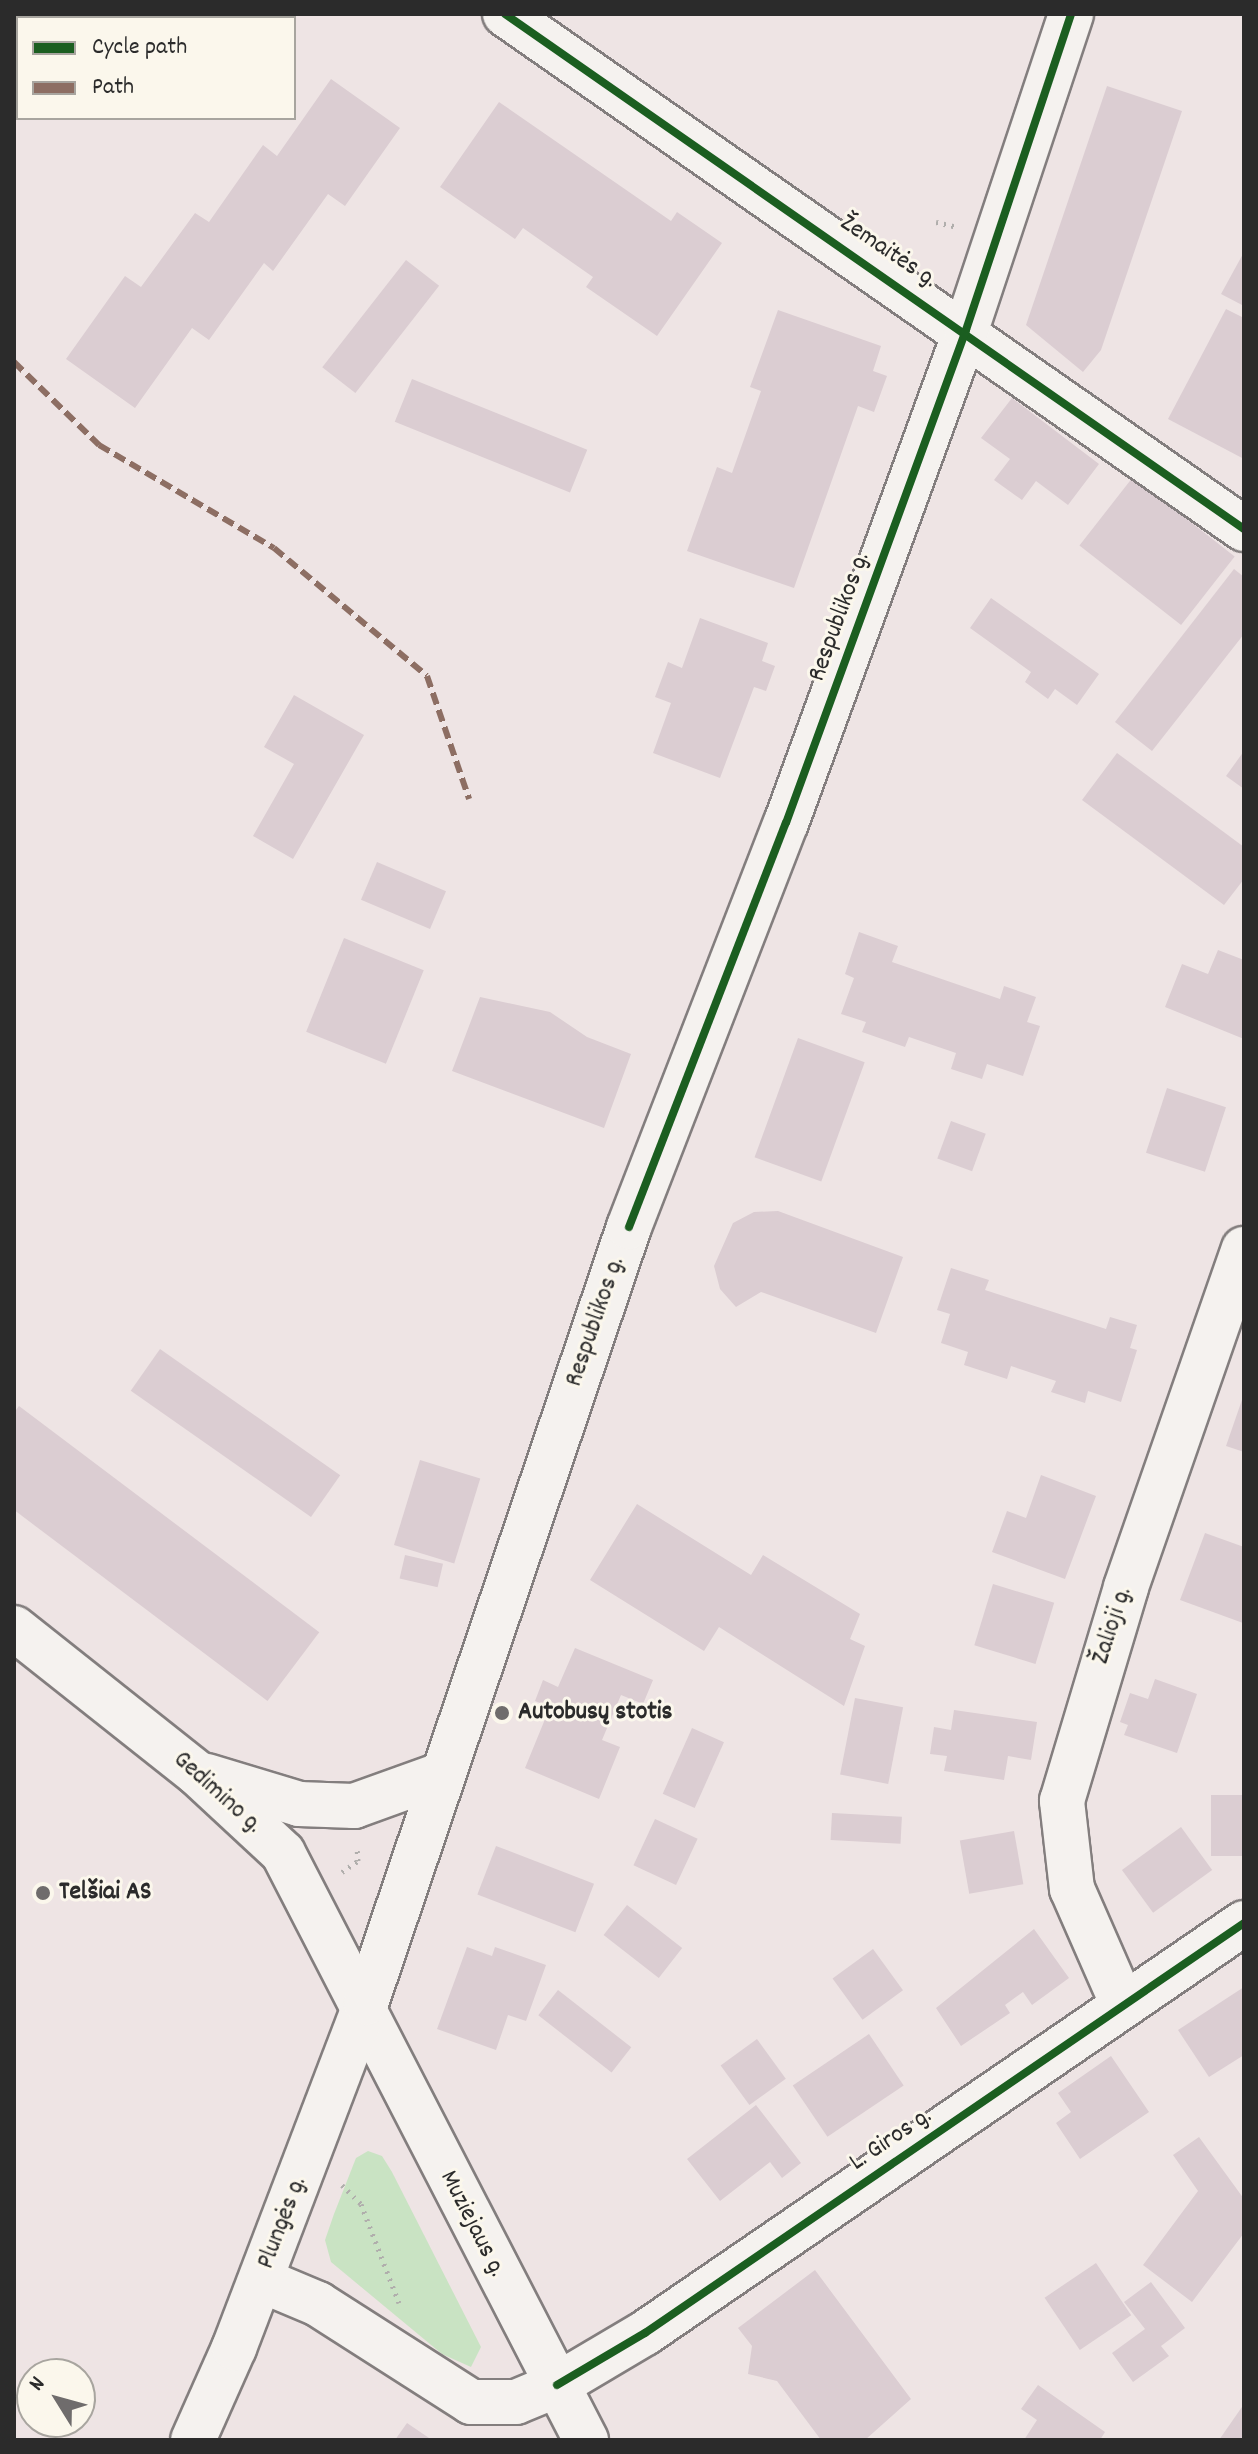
<!DOCTYPE html>
<html>
<head>
<meta charset="utf-8">
<style>
	body { margin:0 }
	#map { position:relative; width:1258px; height:2454px; overflow:hidden; background:#eee4e4; font-family:Dekko,sans-serif }
	div>[style] { position:absolute }
	[style*='--x'] { left:calc(var(--x)*1px); top:calc(var(--y)*1px); width:calc(var(--w)*1px); rotate:calc(var(--a)*1deg) }
	.green>* { inset:0; background:#c9e3c3 }
	.building>* { inset:0; background:#dbcdd2; transform-origin:0 0 }
	.path>* { height:5px; margin-top:-2.5px; transform-origin:0; background:repeating-linear-gradient(90deg,#b0aeac 0 2px,transparent 0 8px) }
	.roads { filter:drop-shadow(2px 0 #837e7e) drop-shadow(-2px 0 #837e7e) drop-shadow(0 2px #837e7e) drop-shadow(0 -2px #837e7e) }
	.minor>* { height:44px; margin:-22px; padding:0 22px; transform-origin:22px; border-radius:22px; background:#f5f2ef }
	.major>* { height:44px; margin:-22px; padding:0 22px; transform-origin:22px; border-radius:22px; background:#f5f2ef }
	.quiet>* { height:6px; margin-top:-3px; transform-origin:0; background:repeating-linear-gradient(90deg,#8d6e63 0 12px,transparent 0 18px) }
	.cycleway>* { height:8px; margin:-4px; padding:0 4px; transform-origin:4px; border-radius:4px; background:#1b5e20 }
	.dots>* { width:22px; height:22px; translate:-50% -50%; box-sizing:border-box; border:4px solid #fbf7ec; border-radius:50% }
	span { translate:-50% -50%; white-space:nowrap; text-align:center; line-height:1.15; -webkit-text-stroke:6px #fbf7ec; paint-order:stroke }
	.street-label { font-size:26px; color:#2b2b2b }
	.poi-label { font-size:26px; color:#2b2b2b; font-weight:700 }
	.left { translate:0 -50%; text-align:left }
	.frame { position:absolute; inset:0; border:16px solid #2b2b2b; pointer-events:none }
	.legend { position:absolute; left:16px; top:16px; width:280px; height:104px; box-sizing:border-box; background:#fbf7ec; border:2px solid #a8a59f; margin:0; padding:10px 14px; list-style:none; font-size:24px; color:#2b2b2b }
	.legend li { display:flex; align-items:center; gap:16px; height:40px }
	.legend b { width:40px; border:2px solid #a8a59f }
	.north { position:absolute; left:16px; top:2358px; width:80px; height:80px; box-sizing:border-box; background:#fbf7ec; border:2px solid #a8a59f; border-radius:50%; rotate:307deg; font-size:22px; font-weight:700; line-height:32px; text-align:center; color:#2b2b2b }
	.north::after { content:''; display:block; margin:auto; width:28px; height:36px; background:#6f6c6c; clip-path:polygon(50% 0,100% 100%,50% 72%,0 100%) }
</style>
</head>
<body>
<div id="map">
	<div class="green">
		<i style="clip-path:polygon(368px 2151px,382px 2156px,392px 2172px,481px 2347px,471px 2367px,442px 2354px,331px 2262px,325px 2240px,334px 2214px,356px 2158px)"></i>
	</div>
	<div class="building">
		<i style="clip-path:polygon(331px 79px,400px 128px,345px 206px,328px 194px,273px 271px,264px 263px,209px 340px,192px 328px,135px 408px,66px 359px,125px 276px,141px 287px,195px 213px,209px 222px,263px 145px,277px 156px)"></i>
		<i style="clip-path:polygon(1107px 86px,1182px 111px,1101px 350px,1083px 372px,1026px 325px)"></i>
		<i style="clip-path:polygon(499px 102px,671px 221px,677px 212px,722px 243px,657px 336px,586px 287px,593px 277px,523px 228px,515px 239px,440px 187px)"></i>
		<i style="clip-path:polygon(1244px 252px,1244px 306px,1221px 294px)"></i>
		<i style="left:406px;top:260px;width:42px;height:136px;rotate:38deg"></i>
		<i style="clip-path:polygon(1226px 309px,1244px 318px,1244px 459px,1168px 419px)"></i>
		<i style="clip-path:polygon(778px 310px,881px 346px,873px 371px,887px 376px,874px 412px,858px 406px,794px 588px,687px 551px,717px 467px,732px 473px,761px 391px,750px 387px)"></i>
		<i style="left:412px;top:379px;width:189px;height:46px;rotate:22deg"></i>
		<i style="clip-path:polygon(1012px 398px,1099px 464px,1068px 505px,1036px 481px,1022px 500px,994px 480px,1010px 459px,981px 438px)"></i>
		<i style="left:1133px;top:477px;width:129px;height:87px;rotate:38deg"></i>
		<i style="clip-path:polygon(1234px 569px,1244px 577px,1244px 634px,1152px 751px,1115px 722px)"></i>
		<i style="clip-path:polygon(991px 598px,1099px 674px,1077px 705px,1055px 689px,1048px 699px,1025px 682px,1031px 672px,970px 628px)"></i>
		<i style="clip-path:polygon(700px 618px,768px 643px,762px 661px,775px 666px,766px 691px,754px 687px,720px 778px,653px 753px,671px 703px,655px 697px,668px 662px,682px 668px)"></i>
		<i style="clip-path:polygon(294px 695px,364px 735px,293px 859px,253px 836px,294px 764px,264px 747px)"></i>
		<i style="clip-path:polygon(1244px 751px,1244px 789px,1226px 776px)"></i>
		<i style="clip-path:polygon(1117px 753px,1244px 847px,1244px 879px,1224px 905px,1082px 800px)"></i>
		<i style="left:377px;top:862px;width:75px;height:41px;rotate:23deg"></i>
		<i style="clip-path:polygon(859px 932px,898px 946px,892px 962px,1000px 999px,1004px 986px,1036px 997px,1027px 1022px,1040px 1026px,1023px 1076px,987px 1064px,982px 1079px,951px 1069px,956px 1053px,909px 1037px,905px 1047px,862px 1032px,866px 1022px,841px 1014px,854px 978px,845px 974px)"></i>
		<i style="left:344px;top:938px;width:86px;height:101px;rotate:22deg"></i>
		<i style="clip-path:polygon(1218px 950px,1244px 960px,1244px 1039px,1165px 1007px,1182px 964px,1208px 974px)"></i>
		<i style="clip-path:polygon(480px 997px,550px 1012px,587px 1037px,631px 1054px,604px 1128px,452px 1071px)"></i>
		<i style="left:798px;top:1038px;width:71px;height:127px;rotate:20deg"></i>
		<i style="left:1167px;top:1088px;width:62px;height:68px;rotate:18deg"></i>
		<i style="left:951px;top:1121px;width:37px;height:40px;rotate:20deg"></i>
		<i style="clip-path:polygon(778px 1211px,903px 1257px,876px 1333px,761px 1292px,736px 1307px,720px 1289px,714px 1266px,733px 1223px,754px 1212px)"></i>
		<i style="clip-path:polygon(951px 1268px,989px 1280px,985px 1290px,1106px 1329px,1110px 1317px,1137px 1325px,1130px 1348px,1137px 1350px,1121px 1402px,1088px 1391px,1085px 1403px,1051px 1392px,1056px 1381px,1011px 1366px,1007px 1379px,964px 1365px,968px 1352px,941px 1343px,950px 1314px,937px 1310px)"></i>
		<i style="left:160px;top:1349px;width:220px;height:51px;rotate:35deg"></i>
		<i style="clip-path:polygon(1244px 1394px,1244px 1452px,1226px 1446px)"></i>
		<i style="left:19px;top:1406px;width:376px;height:86px;rotate:37deg"></i>
		<i style="left:420px;top:1460px;width:63px;height:89px;rotate:17deg"></i>
		<i style="clip-path:polygon(1041px 1475px,1096px 1496px,1065px 1579px,992px 1552px,1007px 1511px,1026px 1518px)"></i>
		<i style="clip-path:polygon(637px 1504px,751px 1575px,763px 1555px,860px 1614px,850px 1639px,865px 1646px,844px 1706px,719px 1627px,704px 1651px,590px 1580px)"></i>
		<i style="clip-path:polygon(1205px 1533px,1244px 1547px,1243px 1623px,1180px 1600px)"></i>
		<i style="left:405px;top:1555px;width:39px;height:24px;rotate:13deg"></i>
		<i style="left:993px;top:1584px;width:64px;height:64px;rotate:17deg"></i>
		<i style="clip-path:polygon(575px 1648px,653px 1680px,643px 1704px,621px 1695px,602px 1740px,620px 1747px,599px 1799px,525px 1768px,550px 1707px,535px 1701px,543px 1680px,558px 1687px)"></i>
		<i style="clip-path:polygon(1155px 1679px,1197px 1694px,1177px 1753px,1124px 1735px,1128px 1725px,1120px 1722px,1130px 1693px,1148px 1699px)"></i>
		<i style="left:855px;top:1698px;width:49px;height:78px;rotate:11deg"></i>
		<i style="clip-path:polygon(954px 1710px,1037px 1722px,1031px 1760px,1008px 1756px,1004px 1780px,944px 1771px,947px 1756px,930px 1754px,934px 1727px,951px 1730px)"></i>
		<i style="left:692px;top:1728px;width:35px;height:72px;rotate:24deg"></i>
		<i style="left:1211px;top:1795px;width:33px;height:61px"></i>
		<i style="left:832px;top:1813px;width:70px;height:27px;rotate:3deg"></i>
		<i style="left:655px;top:1819px;width:47px;height:51px;rotate:25deg"></i>
		<i style="left:1181px;top:1827px;width:53px;height:73px;rotate:54deg"></i>
		<i style="left:1014px;top:1831px;width:54px;height:55px;rotate:80deg"></i>
		<i style="left:496px;top:1846px;width:105px;height:52px;rotate:21deg"></i>
		<i style="left:627px;top:1905px;width:70px;height:38px;rotate:38deg"></i>
		<i style="clip-path:polygon(1034px 1929px,1069px 1978px,1032px 2005px,1023px 1992px,1005px 2005px,1010px 2013px,961px 2046px,936px 2008px)"></i>
		<i style="clip-path:polygon(467px 1947px,492px 1956px,495px 1947px,546px 1965px,526px 2021px,508px 2015px,496px 2050px,437px 2029px)"></i>
		<i style="left:873px;top:1949px;width:51px;height:50px;rotate:54deg"></i>
		<i style="clip-path:polygon(1244px 1987px,1244px 2055px,1209px 2077px,1178px 2030px)"></i>
		<i style="left:558px;top:1990px;width:93px;height:32px;rotate:38deg"></i>
		<i style="left:869px;top:2034px;width:62px;height:92px;rotate:56deg"></i>
		<i style="left:757px;top:2039px;width:49px;height:45px;rotate:54deg"></i>
		<i style="clip-path:polygon(1111px 2056px,1149px 2112px,1080px 2159px,1056px 2123px,1071px 2112px,1058px 2093px)"></i>
		<i style="clip-path:polygon(756px 2105px,801px 2163px,782px 2178px,770px 2162px,720px 2201px,687px 2159px)"></i>
		<i style="clip-path:polygon(1199px 2137px,1244px 2199px,1244px 2233px,1192px 2302px,1143px 2265px,1198px 2191px,1173px 2155px)"></i>
		<i style="left:1096px;top:2263px;width:63px;height:62px;rotate:56deg"></i>
		<i style="clip-path:polygon(815px 2270px,911px 2399px,865px 2440px,821px 2440px,777px 2381px,748px 2374px,752px 2346px,738px 2328px)"></i>
		<i style="clip-path:polygon(1151px 2282px,1185px 2328px,1161px 2346px,1169px 2356px,1133px 2382px,1112px 2353px,1145px 2329px,1124px 2302px)"></i>
		<i style="clip-path:polygon(1038px 2385px,1105px 2432px,1100px 2440px,1024px 2440px,1037px 2420px,1021px 2409px)"></i>
		<i style="clip-path:polygon(1244px 2404px,1244px 2440px,1219px 2440px)"></i>
		<i style="clip-path:polygon(407px 2423px,432px 2440px,395px 2440px)"></i>
	</div>
	<div class="path">
		<i style="--x:936;--y:222;--w:22;--a:13"></i>
		<i style="--x:342;--y:1872;--w:19;--a:-35"></i>
		<i style="--x:358;--y:1861;--w:14;--a:-94"></i>
		<i style="--x:342;--y:2185;--w:27;--a:45"></i>
		<i style="--x:361;--y:2204;--w:106;--a:69"></i>
	</div>
	<div class="roads">
		<div class="minor">
			<i style="--x:505;--y:14;--w:901;--a:34.87"></i>
			<i style="--x:1123;--y:2005;--w:127;--a:-113.7"></i>
			<i style="--x:1072;--y:1889;--w:89;--a:-96.5"></i>
			<i style="--x:1062;--y:1801;--w:223;--a:-73.3"></i>
			<i style="--x:1126;--y:1587;--w:358;--a:-70.8"></i>
			<i style="--x:557;--y:2385;--w:102;--a:-30.6"></i>
			<i style="--x:645;--y:2333;--w:726;--a:-34.39"></i>
		</div>
		<div class="major">
			<i style="--x:14;--y:1628;--w:233;--a:38.4"></i>
			<i style="--x:197;--y:1773;--w:117;--a:42.9"></i>
			<i style="--x:283;--y:1853;--w:661;--a:62.7"></i>
			<i style="--x:207;--y:1776;--w:96;--a:16.9"></i>
			<i style="--x:299;--y:1804;--w:55;--a:2.1"></i>
			<i style="--x:354;--y:1806;--w:91;--a:-19.8"></i>
			<i style="--x:261;--y:2280;--w:62;--a:22.8"></i>
			<i style="--x:318;--y:2304;--w:182;--a:32.6"></i>
			<i style="--x:471;--y:2402;--w:45;--a:0"></i>
			<i style="--x:516;--y:2402;--w:44;--a:-22.5"></i>
			<i style="--x:193;--y:2440;--w:101;--a:-66"></i>
			<i style="--x:234;--y:2348;--w:369;--a:-69.1"></i>
			<i style="--x:366;--y:2003;--w:819;--a:-71.28"></i>
			<i style="--x:629;--y:1227;--w:433;--a:-68.8"></i>
			<i style="--x:786;--y:823;--w:525;--a:-69.94"></i>
			<i style="--x:966;--y:330;--w:333;--a:-71.6"></i>
		</div>
	</div>
	<div class="quiet">
		<i style="--x:14;--y:362;--w:119;--a:44.3"></i>
		<i style="--x:99;--y:445;--w:203;--a:30.5"></i>
		<i style="--x:274;--y:548;--w:199;--a:39.9"></i>
		<i style="--x:427;--y:676;--w:130;--a:71.1"></i>
	</div>
	<div class="cycleway">
		<i style="--x:505;--y:14;--w:901;--a:34.87"></i>
		<i style="--x:629;--y:1227;--w:433;--a:-68.8"></i>
		<i style="--x:786;--y:823;--w:525;--a:-69.94"></i>
		<i style="--x:966;--y:330;--w:333;--a:-71.6"></i>
		<i style="--x:557;--y:2385;--w:102;--a:-30.6"></i>
		<i style="--x:645;--y:2333;--w:726;--a:-34.39"></i>
	</div>
	<div class="dots">
		<i style="left:502px;top:1713px;background:#6f6c6c"></i>
		<i style="left:43px;top:1893px;background:#6f6c6c"></i>
	</div>
	<div class="street-label">
		<span style="left:888px;top:252px;rotate:34deg">Žemaitės g.</span>
		<span style="left:840px;top:617px;rotate:-70deg">Respublikos g.</span>
		<span style="left:596px;top:1322px;rotate:-71deg">Respublikos g.</span>
		<span style="left:1113px;top:1626px;rotate:-72deg">Žalioji g.</span>
		<span style="left:217px;top:1793px;rotate:42deg">Gedimino g.</span>
		<span style="left:891px;top:2140px;rotate:-34deg">L. Giros g.</span>
		<span style="left:283px;top:2223px;rotate:-69deg">Plungės g.</span>
		<span style="left:472px;top:2224px;rotate:63deg">Muziejaus g.</span>
	</div>
	<div class="poi-label">
		<span class="left" style="left:518px;top:1713px">Autobusų stotis</span>
		<span class="left" style="left:59px;top:1893px">Telšiai AS</span>
	</div>
	<div class="frame"></div>
	<ul class="legend">
	<li><b style="height:10px;background:#1b5e20"></b>Cycle path</li>
	<li><b style="height:10px;background:#8d6e63"></b>Path</li>
	</ul>
	<div class="north">N</div>
</div>
</body>
</html>
